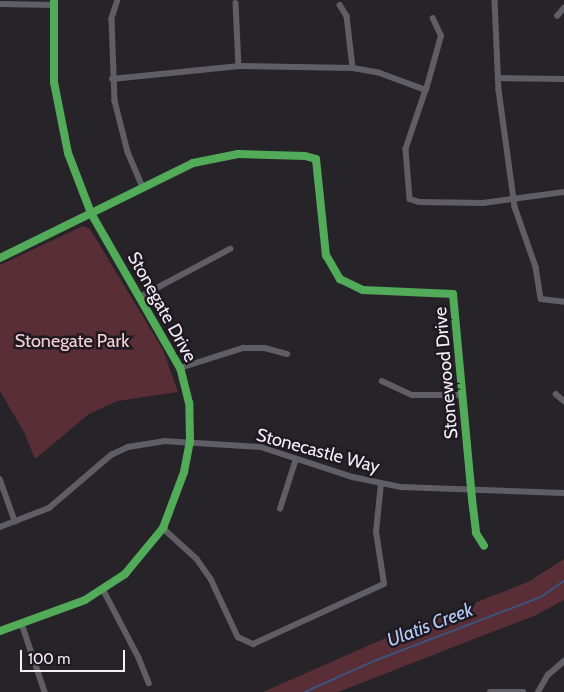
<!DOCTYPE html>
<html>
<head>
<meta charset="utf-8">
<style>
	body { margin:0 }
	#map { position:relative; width:564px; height:692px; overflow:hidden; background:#272429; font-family:Cabin,sans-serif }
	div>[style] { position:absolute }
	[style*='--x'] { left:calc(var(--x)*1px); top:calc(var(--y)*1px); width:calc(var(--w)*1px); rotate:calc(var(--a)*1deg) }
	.green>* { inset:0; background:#5a2e36 }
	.stream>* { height:2px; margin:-1px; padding:0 1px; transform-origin:1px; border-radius:1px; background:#3b537e }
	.minor>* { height:5.5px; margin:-2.75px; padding:0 2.75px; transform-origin:2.75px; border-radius:2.75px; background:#5f5e65 }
	.cycleway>* { height:8px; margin:-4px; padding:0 4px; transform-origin:4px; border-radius:4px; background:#51ab58 }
	span { translate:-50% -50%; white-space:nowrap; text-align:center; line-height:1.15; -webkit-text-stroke:5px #1f1921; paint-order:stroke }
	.street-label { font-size:18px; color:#f5f1f7 }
	.park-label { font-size:18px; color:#f9d1d5 }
	.water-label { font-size:19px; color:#b3cefa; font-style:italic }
	.scale { position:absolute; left:20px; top:650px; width:105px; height:22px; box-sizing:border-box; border:2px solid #f5f1f7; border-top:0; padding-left:6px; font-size:15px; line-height:18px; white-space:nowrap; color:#f5f1f7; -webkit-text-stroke:4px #1f1921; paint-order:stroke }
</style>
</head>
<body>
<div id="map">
	<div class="green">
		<i style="clip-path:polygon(83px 226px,90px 229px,163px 350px,178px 392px,117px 401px,89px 414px,35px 459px,24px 432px,0 391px,0 265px)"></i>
		<i style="clip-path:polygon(564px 559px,564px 600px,536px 615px,338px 692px,263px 692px,388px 637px,528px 582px)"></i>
	</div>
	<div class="stream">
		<i style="--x:305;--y:692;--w:76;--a:-24.2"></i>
		<i style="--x:374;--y:661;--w:179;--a:-21"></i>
		<i style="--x:541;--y:597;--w:28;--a:-35"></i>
	</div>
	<div class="minor">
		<i style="--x:118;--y:0;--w:20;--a:108"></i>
		<i style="--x:112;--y:19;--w:82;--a:87.9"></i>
		<i style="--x:115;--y:101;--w:53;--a:75.7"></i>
		<i style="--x:128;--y:152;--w:39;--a:67"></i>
		<i style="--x:495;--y:0;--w:90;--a:87.5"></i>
		<i style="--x:499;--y:90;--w:118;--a:82.2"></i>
		<i style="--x:515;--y:207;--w:64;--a:70.7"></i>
		<i style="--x:536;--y:267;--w:32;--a:81"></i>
		<i style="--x:541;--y:299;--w:23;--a:7"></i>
		<i style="--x:236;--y:3;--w:63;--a:87.3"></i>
		<i style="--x:0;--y:4;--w:54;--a:1.1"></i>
		<i style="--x:340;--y:5;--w:13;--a:58"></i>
		<i style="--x:347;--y:16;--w:52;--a:83.4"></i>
		<i style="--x:557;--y:16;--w:11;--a:-49"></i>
		<i style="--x:498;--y:78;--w:66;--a:0.9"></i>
		<i style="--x:112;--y:79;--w:128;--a:-5.8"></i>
		<i style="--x:239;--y:66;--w:114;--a:1"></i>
		<i style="--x:353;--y:68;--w:27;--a:10"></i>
		<i style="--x:380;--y:73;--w:49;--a:20.3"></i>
		<i style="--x:426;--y:90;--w:62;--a:108.7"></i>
		<i style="--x:406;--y:149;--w:50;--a:85.4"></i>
		<i style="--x:410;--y:199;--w:9;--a:18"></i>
		<i style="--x:419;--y:202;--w:64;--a:0.9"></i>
		<i style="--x:483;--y:203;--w:82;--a:-7.7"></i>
		<i style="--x:426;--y:90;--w:56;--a:-74.5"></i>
		<i style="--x:441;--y:36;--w:19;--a:-115"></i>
		<i style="--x:0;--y:258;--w:215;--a:-26.2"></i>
		<i style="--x:193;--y:163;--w:46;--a:-11.3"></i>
		<i style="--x:238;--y:154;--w:67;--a:1.7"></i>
		<i style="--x:305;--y:156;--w:11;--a:15"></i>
		<i style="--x:316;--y:159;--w:97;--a:84.1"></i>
		<i style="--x:326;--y:255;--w:28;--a:60"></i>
		<i style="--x:340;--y:279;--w:25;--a:26"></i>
		<i style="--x:363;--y:290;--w:90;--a:2.5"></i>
		<i style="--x:453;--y:294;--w:206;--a:84.7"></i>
		<i style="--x:472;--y:499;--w:34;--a:83"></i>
		<i style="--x:476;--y:533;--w:15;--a:58"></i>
		<i style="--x:142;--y:296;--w:100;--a:-28.1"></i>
		<i style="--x:180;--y:368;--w:66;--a:-17.6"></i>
		<i style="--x:243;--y:348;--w:22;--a:0"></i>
		<i style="--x:265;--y:348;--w:23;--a:15"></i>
		<i style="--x:382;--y:381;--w:33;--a:25"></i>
		<i style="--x:412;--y:395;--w:51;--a:0"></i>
		<i style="--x:556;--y:394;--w:11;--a:41"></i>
		<i style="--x:0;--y:479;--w:45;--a:70.3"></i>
		<i style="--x:280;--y:509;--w:52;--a:-72.3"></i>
		<i style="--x:0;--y:527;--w:53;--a:-21.2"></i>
		<i style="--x:49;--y:508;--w:82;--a:-40.5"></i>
		<i style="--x:111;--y:455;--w:19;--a:-25"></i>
		<i style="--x:128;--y:447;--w:36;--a:-9"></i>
		<i style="--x:164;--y:441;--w:97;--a:3.5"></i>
		<i style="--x:261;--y:447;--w:97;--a:18.1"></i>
		<i style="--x:353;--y:477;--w:49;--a:11.8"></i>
		<i style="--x:401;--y:487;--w:163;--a:2.1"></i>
		<i style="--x:163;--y:528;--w:46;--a:42.4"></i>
		<i style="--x:197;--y:559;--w:24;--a:55"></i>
		<i style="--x:211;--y:579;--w:64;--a:65"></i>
		<i style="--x:238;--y:637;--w:17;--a:25"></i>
		<i style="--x:253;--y:644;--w:144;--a:-24.6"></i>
		<i style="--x:384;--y:584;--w:53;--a:-98.7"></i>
		<i style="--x:376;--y:532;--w:48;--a:-84.1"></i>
		<i style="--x:103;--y:589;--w:78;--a:62.4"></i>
		<i style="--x:139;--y:658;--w:27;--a:68"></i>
		<i style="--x:22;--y:624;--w:72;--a:71.3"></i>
		<i style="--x:0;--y:631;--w:90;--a:-20"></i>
		<i style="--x:85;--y:600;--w:48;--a:-33"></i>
		<i style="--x:125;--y:574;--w:60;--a:-50.4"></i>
		<i style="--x:163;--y:528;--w:60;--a:-69.4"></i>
		<i style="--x:184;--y:472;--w:31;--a:-79"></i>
		<i style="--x:190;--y:442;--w:39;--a:-91"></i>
		<i style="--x:189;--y:403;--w:36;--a:-104"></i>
		<i style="--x:180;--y:368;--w:179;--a:-119.9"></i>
		<i style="--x:91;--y:213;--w:64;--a:-111"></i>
		<i style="--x:68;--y:153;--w:72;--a:-101.2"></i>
		<i style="--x:54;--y:82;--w:82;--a:-90"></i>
		<i style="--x:490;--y:692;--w:33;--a:0"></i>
		<i style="--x:538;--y:692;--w:20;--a:-60"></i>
		<i style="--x:548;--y:675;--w:21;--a:-41"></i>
	</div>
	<div class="cycleway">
		<i style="--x:0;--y:258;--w:215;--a:-26.2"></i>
		<i style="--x:193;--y:163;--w:46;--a:-11.3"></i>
		<i style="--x:238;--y:154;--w:67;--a:1.7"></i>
		<i style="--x:305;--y:156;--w:11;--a:15"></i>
		<i style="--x:316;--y:159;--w:97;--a:84.1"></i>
		<i style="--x:326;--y:255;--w:28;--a:60"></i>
		<i style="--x:340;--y:279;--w:25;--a:26"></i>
		<i style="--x:363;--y:290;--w:90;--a:2.5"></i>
		<i style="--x:453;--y:294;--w:206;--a:84.7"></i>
		<i style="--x:472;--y:499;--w:34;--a:83"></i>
		<i style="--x:476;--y:533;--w:15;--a:58"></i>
		<i style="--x:0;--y:631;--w:90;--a:-20"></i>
		<i style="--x:85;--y:600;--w:48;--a:-33"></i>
		<i style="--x:125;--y:574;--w:60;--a:-50.4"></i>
		<i style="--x:163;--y:528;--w:60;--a:-69.4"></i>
		<i style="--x:184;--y:472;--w:31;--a:-79"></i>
		<i style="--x:190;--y:442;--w:39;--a:-91"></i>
		<i style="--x:189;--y:403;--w:36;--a:-104"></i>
		<i style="--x:180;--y:368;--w:179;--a:-119.9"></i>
		<i style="--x:91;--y:213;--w:64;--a:-111"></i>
		<i style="--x:68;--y:153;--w:72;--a:-101.2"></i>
		<i style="--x:54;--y:82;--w:82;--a:-90"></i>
	</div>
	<div class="street-label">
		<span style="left:162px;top:307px;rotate:61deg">Stonegate Drive</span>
		<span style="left:446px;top:373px;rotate:-95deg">Stonewood Drive</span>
		<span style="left:318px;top:451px;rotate:15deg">Stonecastle Way</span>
	</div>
	<div class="park-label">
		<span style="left:72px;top:341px">Stonegate Park</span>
	</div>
	<div class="water-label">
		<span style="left:430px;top:625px;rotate:-21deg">Ulatis Creek</span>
	</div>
	<div class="scale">100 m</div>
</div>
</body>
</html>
